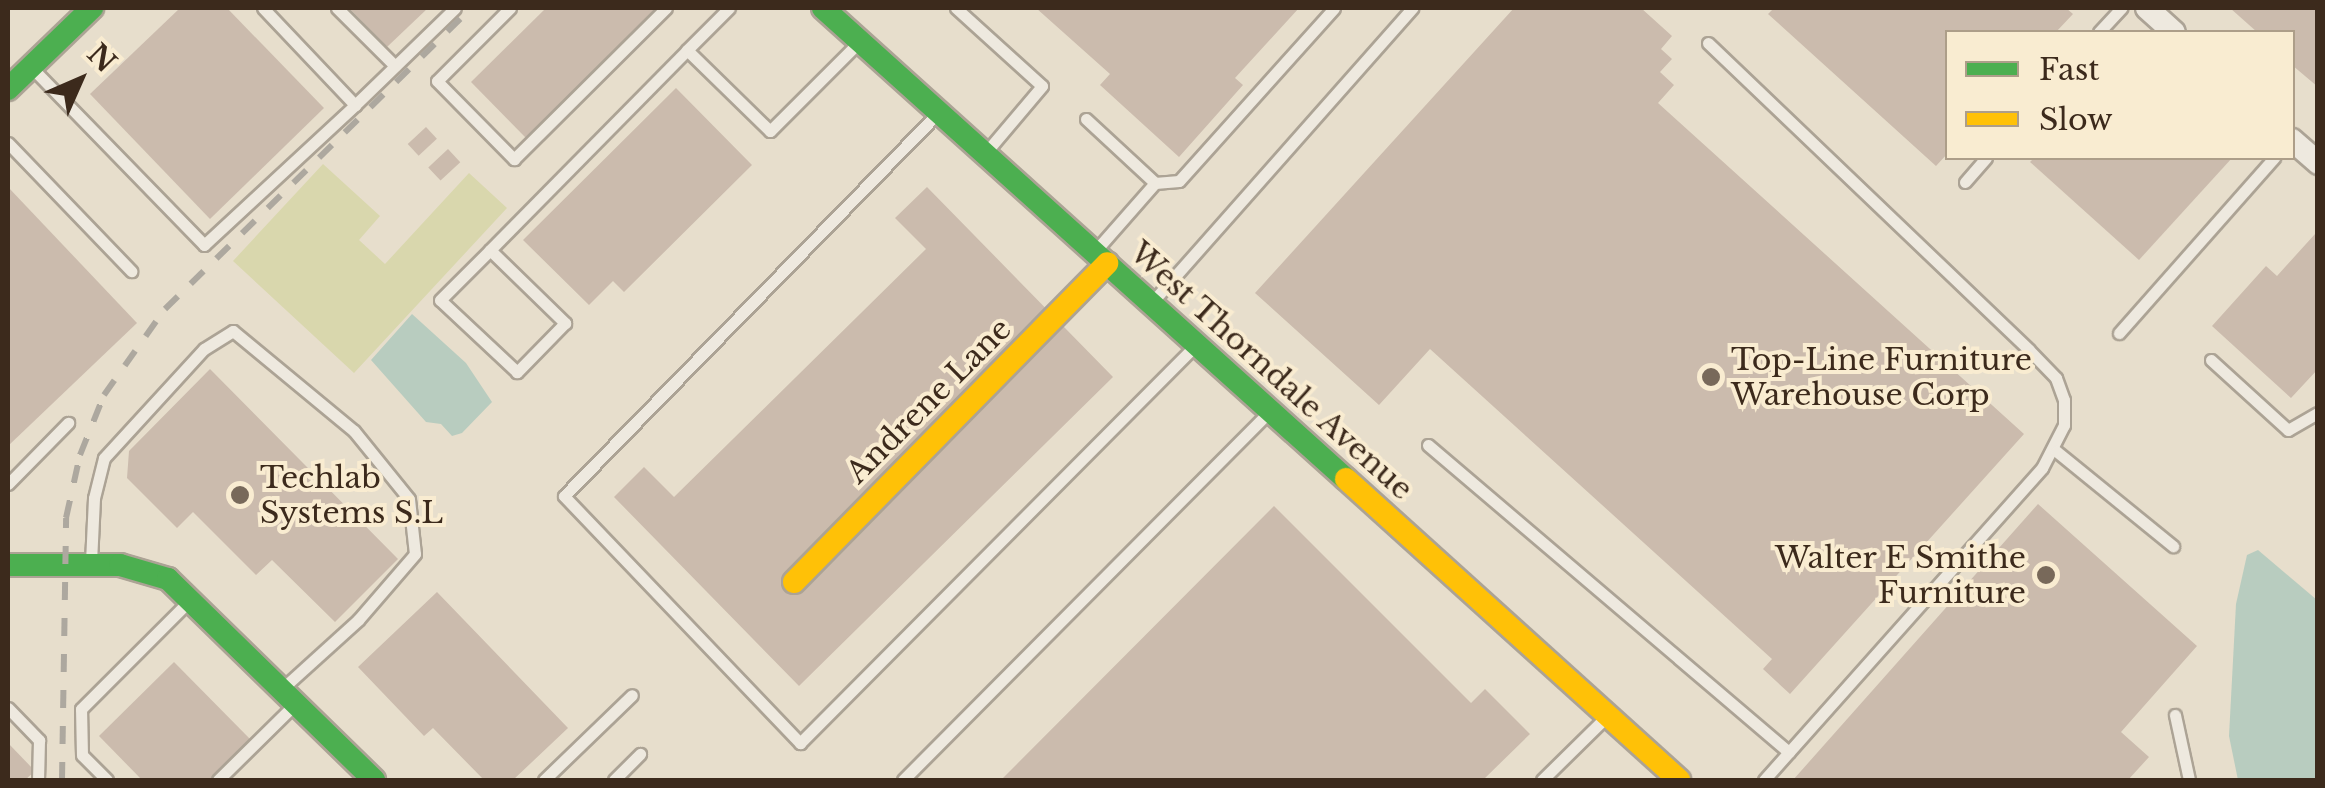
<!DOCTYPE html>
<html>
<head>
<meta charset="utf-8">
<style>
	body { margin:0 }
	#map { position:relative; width:2325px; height:788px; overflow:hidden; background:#e7decc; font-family:"Libre Baskerville",serif }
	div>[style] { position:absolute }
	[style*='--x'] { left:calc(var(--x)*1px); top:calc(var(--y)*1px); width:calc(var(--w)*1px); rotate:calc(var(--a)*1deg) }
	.green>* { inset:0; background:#d9d7ad }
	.water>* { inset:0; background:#b8ccbf }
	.building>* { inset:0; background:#cbbbad; transform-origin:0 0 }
	.roads { filter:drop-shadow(2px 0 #aca395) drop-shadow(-2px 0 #aca395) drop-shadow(0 2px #aca395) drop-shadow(0 -2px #aca395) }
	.lane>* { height:11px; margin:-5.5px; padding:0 5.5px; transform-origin:5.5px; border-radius:5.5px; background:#eee9df }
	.street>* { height:22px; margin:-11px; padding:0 11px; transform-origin:11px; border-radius:11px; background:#eee9df }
	.fast>* { height:22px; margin:-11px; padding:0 11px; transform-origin:11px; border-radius:11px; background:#4caf50 }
	.slow>* { height:22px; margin:-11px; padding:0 11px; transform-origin:11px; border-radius:11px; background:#ffc107 }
	.rail>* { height:6px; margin-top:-3px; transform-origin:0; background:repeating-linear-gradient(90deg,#ada89f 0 18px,transparent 0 36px) }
	.dots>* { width:28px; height:28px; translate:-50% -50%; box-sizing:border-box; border:5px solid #f9ecd1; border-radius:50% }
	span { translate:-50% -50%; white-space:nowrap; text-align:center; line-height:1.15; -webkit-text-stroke:8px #f9ecd1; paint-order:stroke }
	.poi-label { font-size:30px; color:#3c2a1c }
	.left { translate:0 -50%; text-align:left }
	.right { translate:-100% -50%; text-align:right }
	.street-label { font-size:30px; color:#3c2a1c }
	.frame { position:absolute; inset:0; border:10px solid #3c2a1c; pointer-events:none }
	.legend { position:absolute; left:1945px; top:30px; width:350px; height:130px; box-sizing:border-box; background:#f9ecd1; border:2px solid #ad9e89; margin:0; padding:12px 18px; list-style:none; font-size:30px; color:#3c2a1c }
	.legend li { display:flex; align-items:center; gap:20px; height:50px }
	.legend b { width:50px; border:2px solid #ad9e89 }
	.north { position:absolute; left:30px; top:30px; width:100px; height:100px; -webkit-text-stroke:8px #f9ecd1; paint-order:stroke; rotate:45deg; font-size:28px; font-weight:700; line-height:40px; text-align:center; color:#3c2a1c }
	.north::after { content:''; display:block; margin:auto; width:35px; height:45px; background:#3c2a1c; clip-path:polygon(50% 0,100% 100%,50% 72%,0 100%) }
</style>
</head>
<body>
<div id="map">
	<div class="green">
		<i style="clip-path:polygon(323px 164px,380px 216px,359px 240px,385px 264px,469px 173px,507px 208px,354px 373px,233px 261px)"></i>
	</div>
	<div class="water">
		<i style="clip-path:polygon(412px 314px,466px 363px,492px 402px,462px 433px,452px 436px,441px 424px,426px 422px,371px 360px)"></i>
		<i style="clip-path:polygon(2258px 550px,2317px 600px,2317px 780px,2238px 780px,2229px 736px,2236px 604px,2247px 555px)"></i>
	</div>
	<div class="building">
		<i style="clip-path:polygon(180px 8px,227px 8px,324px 108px,210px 219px,90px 94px)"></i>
		<i style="clip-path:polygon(349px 8px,428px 8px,387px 47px)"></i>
		<i style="clip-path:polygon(546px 8px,659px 8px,526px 138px,471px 82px)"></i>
		<i style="clip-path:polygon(1036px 8px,1299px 8px,1235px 78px,1243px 85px,1179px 157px,1100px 85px,1110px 74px)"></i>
		<i style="clip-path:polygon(1514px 8px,1641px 8px,1672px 36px,1661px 49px,1672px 59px,1660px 72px,1674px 85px,1658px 103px,2024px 434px,1790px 694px,1763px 669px,1772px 659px,1430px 349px,1379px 405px,1255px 293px)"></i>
		<i style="clip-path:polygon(1774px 8px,2066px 8px,2073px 14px,2056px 32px,1948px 32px,1948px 153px,1936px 166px,1768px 14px)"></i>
		<i style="clip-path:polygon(2230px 8px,2318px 8px,2318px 87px,2292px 65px,2292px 32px,2257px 32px)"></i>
		<i style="clip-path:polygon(676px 88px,752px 165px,624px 292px,613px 281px,589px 305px,523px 240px)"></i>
		<i style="left:426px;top:127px;width:16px;height:25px;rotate:47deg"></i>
		<i style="left:448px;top:149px;width:18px;height:27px;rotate:47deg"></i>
		<i style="clip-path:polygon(2034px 158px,2232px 158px,2139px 260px,2030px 162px)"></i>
		<i style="clip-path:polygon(8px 187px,137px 323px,8px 446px)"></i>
		<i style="clip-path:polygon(927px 187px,1113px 377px,799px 686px,614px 497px,644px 467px,674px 497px,926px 249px,895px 218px)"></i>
		<i style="clip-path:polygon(2315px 234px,2318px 369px,2291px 398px,2212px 326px,2266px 266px,2277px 276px)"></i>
		<i style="clip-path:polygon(210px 369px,398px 559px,335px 622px,272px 560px,256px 575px,193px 512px,177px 528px,127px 478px,129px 451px)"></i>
		<i style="clip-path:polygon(2038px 504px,2197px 646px,2121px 732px,2149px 757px,2128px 780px,1793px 780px)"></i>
		<i style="clip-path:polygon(1274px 506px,1471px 703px,1485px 689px,1530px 734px,1483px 780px,1001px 780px)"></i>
		<i style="clip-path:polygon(437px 592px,568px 728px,513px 780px,484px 780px,433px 728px,424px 736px,358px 667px)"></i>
		<i style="clip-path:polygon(174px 662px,251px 740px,211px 780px,142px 780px,99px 736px)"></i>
		<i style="clip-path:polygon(8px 743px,35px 771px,25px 780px,8px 780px)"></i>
	</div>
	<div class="roads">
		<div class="lane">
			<i style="--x:263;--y:8;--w:134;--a:46.5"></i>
			<i style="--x:355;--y:105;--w:139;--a:-44.1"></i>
			<i style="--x:337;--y:8;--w:82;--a:45"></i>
			<i style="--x:510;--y:8;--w:103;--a:135"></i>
			<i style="--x:437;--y:81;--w:110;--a:45.4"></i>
			<i style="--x:514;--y:159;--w:214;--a:-44.8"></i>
			<i style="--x:956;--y:8;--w:116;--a:42.2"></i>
			<i style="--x:1042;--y:86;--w:84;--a:130.2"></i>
			<i style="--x:2099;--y:32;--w:33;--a:-47"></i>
			<i style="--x:1708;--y:43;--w:444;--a:43.7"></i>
			<i style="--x:2029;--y:350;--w:39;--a:46"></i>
			<i style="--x:2056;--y:378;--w:23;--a:70"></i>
			<i style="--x:2064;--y:400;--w:25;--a:90"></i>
			<i style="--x:2064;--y:425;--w:48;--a:117.1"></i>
			<i style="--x:2042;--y:468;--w:418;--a:131.7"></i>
			<i style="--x:687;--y:50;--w:116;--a:44.3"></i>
			<i style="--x:770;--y:131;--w:124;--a:-45"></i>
			<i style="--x:34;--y:70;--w:244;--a:45.8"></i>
			<i style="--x:204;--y:245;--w:206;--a:-42.8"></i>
			<i style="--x:938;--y:113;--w:535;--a:134.32"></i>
			<i style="--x:564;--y:496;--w:342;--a:46.3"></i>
			<i style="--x:800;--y:743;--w:559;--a:-45.15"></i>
			<i style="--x:1086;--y:119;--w:94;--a:42.8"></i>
			<i style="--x:8;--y:143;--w:178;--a:46.1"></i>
			<i style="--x:1965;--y:182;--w:32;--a:-49"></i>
			<i style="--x:1097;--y:249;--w:88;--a:-48.7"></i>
			<i style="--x:1155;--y:183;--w:24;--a:-5"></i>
			<i style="--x:1179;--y:181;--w:232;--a:-48.1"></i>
			<i style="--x:490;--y:250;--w:105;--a:44.2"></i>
			<i style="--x:565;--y:323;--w:69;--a:134.4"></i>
			<i style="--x:517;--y:372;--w:105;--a:-136.9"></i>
			<i style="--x:440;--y:300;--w:71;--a:-45"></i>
			<i style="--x:490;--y:250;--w:281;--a:-45.4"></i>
			<i style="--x:687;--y:50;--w:59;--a:-45"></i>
			<i style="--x:1154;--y:300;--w:390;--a:-48.5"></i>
			<i style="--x:2119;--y:333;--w:234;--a:-48.5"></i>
			<i style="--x:2211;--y:360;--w:104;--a:42.3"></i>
			<i style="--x:2288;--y:430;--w:34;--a:-30"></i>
			<i style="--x:1428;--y:445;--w:474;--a:40.4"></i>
			<i style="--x:2056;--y:451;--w:151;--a:39.1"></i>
			<i style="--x:8;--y:484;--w:86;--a:-45.5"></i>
			<i style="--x:91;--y:562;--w:64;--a:-87.3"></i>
			<i style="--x:94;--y:498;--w:41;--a:-76"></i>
			<i style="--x:104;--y:458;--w:148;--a:-47.5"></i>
			<i style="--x:204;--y:349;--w:34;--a:-32"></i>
			<i style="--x:233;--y:331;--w:157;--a:39.6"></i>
			<i style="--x:354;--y:431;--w:87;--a:51"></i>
			<i style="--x:409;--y:499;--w:55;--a:83.8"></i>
			<i style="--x:415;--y:554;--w:87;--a:130.8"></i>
			<i style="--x:358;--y:620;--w:101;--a:137.8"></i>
			<i style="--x:8;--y:708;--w:45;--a:45.9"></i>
			<i style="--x:39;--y:740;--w:40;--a:91.4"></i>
			<i style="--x:2175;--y:715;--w:66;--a:77.8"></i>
			<i style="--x:107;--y:780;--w:35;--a:-135"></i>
			<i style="--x:82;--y:755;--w:46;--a:-91.2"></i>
			<i style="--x:81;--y:709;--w:153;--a:-45"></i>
			<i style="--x:218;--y:780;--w:105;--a:-44.6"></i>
			<i style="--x:544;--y:780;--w:122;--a:-44"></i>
			<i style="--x:614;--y:780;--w:37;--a:-45"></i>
			<i style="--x:903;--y:780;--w:516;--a:-45.16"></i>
			<i style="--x:1542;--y:780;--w:87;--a:-44.5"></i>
		</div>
		<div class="street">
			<i style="--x:2147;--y:8;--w:36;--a:42"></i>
			<i style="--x:2292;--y:140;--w:35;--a:41"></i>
		</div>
		<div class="fast">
			<i style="--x:823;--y:8;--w:704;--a:42.01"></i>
			<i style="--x:8;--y:89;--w:117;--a:-44"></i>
			<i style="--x:8;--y:565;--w:112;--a:0"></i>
			<i style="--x:120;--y:565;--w:50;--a:16.3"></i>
			<i style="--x:168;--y:579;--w:288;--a:44.3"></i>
		</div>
		<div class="slow">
			<i style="--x:1346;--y:479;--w:449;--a:42.1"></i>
			<i style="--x:794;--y:582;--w:447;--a:-45.5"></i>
		</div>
	</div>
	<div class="rail">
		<i style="--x:62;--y:780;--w:262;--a:-89.1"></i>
		<i style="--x:66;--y:518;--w:65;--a:-77.5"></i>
		<i style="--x:80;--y:455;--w:65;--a:-68.2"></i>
		<i style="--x:104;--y:395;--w:105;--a:-54.7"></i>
		<i style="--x:165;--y:309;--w:429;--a:-44.5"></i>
	</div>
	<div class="dots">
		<i style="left:1711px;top:377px;background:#78695a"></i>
		<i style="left:240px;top:495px;background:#78695a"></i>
		<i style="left:2046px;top:575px;background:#78695a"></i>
	</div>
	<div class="poi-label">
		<span class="left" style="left:1731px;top:377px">Top-Line Furniture<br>Warehouse Corp</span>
		<span class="left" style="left:260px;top:495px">Techlab<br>Systems S.L</span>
		<span class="right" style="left:2026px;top:575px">Walter E Smithe<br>Furniture</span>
	</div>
	<div class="street-label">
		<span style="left:1271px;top:371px;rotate:42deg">West Thorndale Avenue</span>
		<span style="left:929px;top:401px;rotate:-45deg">Andrene Lane</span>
	</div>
	<div class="frame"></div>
	<ul class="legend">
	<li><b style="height:12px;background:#4caf50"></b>Fast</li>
	<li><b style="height:12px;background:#ffc107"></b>Slow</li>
	</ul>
	<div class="north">N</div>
</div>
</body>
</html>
